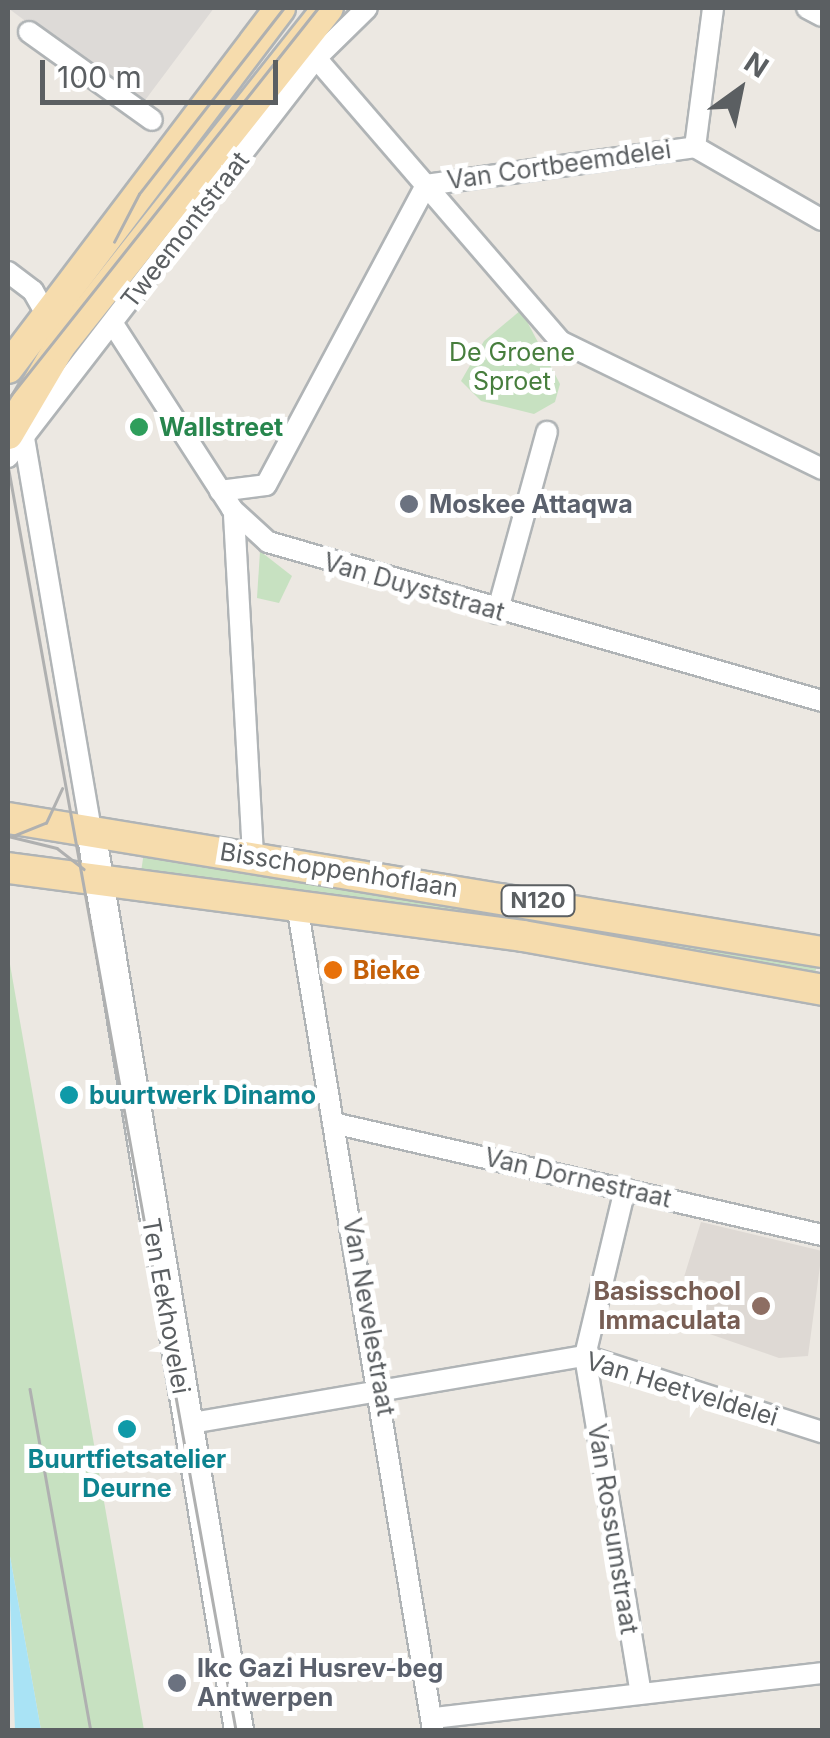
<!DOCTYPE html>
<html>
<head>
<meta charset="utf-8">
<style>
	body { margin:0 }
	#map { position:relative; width:830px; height:1738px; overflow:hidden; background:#ece8e2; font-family:Inter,sans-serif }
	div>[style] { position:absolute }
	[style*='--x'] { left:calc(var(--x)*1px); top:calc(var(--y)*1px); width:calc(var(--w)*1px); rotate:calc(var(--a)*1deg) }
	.industrial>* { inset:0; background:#dddad7 }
	.education>* { inset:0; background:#ded9d4 }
	.green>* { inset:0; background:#c7e1c1 }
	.water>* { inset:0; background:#a9e3f5 }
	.roads { filter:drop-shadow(2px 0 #b0b4b6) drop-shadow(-2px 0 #b0b4b6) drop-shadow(0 2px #b0b4b6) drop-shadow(0 -2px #b0b4b6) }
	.street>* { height:20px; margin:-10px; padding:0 10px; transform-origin:10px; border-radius:10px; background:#fff }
	.secondary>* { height:28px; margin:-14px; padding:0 14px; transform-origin:14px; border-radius:14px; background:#fff }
	.primary>* { height:30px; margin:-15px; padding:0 15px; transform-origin:15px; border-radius:15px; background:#f6dcad }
	.tram>* { height:2.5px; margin:-1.25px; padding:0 1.25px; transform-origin:1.25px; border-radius:1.25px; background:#afb0b0 }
	.dots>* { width:28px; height:28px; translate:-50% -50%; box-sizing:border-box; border:5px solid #fff; border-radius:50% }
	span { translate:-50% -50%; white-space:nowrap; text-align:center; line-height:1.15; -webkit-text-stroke:10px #fff; paint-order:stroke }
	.shield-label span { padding:2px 8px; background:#fff; border:2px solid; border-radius:8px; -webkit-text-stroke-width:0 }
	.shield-label { font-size:22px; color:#5b5f62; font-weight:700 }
	.street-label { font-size:25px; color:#5b5f62 }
	.park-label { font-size:25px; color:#477e3d }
	.leisure-label { font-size:25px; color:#27864d; font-weight:700 }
	.left { translate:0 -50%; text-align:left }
	.worship-label { font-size:25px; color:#5b616d; font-weight:700 }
	.food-label { font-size:25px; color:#c56008; font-weight:700 }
	.culture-label { font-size:25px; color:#0d838f; font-weight:700 }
	.education-label { font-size:25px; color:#785e54; font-weight:700 }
	.right { translate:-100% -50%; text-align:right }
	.frame { position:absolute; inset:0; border:10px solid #5b5f62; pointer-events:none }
	.north { position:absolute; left:690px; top:40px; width:100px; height:100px; -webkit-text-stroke:8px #fff; paint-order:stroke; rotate:33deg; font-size:28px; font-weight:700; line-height:40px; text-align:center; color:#5b5f62 }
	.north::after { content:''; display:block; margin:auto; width:35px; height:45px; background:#5b5f62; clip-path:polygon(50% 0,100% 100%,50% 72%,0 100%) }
	.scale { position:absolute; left:40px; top:60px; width:238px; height:45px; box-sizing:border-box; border:5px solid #5b5f62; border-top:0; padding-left:12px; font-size:30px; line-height:35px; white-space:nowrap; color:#5b5f62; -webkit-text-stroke:8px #fff; paint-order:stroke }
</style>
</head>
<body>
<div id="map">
	<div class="industrial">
		<i style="clip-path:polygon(8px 8px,214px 8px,140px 107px)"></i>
	</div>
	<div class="education">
		<i style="clip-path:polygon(701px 1222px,822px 1251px,808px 1356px,779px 1358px,698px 1330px,713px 1282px,684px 1277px)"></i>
	</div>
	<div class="green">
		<i style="clip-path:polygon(521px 310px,560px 384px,555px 402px,534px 414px,481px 401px,461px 381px,484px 341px)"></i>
		<i style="clip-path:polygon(260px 551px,292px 576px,279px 603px,257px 598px)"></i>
		<i style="clip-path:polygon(144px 852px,818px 960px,815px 974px,716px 961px,141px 872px)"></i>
		<i style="clip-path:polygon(8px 953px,144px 1730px,41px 1730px,8px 1545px)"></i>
	</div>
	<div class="water">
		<i style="clip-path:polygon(8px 1545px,41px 1730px,15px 1730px)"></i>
	</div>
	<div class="roads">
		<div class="street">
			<i style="--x:807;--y:8;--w:17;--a:28"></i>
			<i style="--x:29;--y:32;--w:151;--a:35.6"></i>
			<i style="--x:316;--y:58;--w:374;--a:49.2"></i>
			<i style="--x:560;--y:341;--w:292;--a:26"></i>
			<i style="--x:695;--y:147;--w:140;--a:-82.6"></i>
			<i style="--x:8;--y:272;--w:31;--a:37"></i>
			<i style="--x:33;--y:291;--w:40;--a:60.3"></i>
			<i style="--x:113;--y:324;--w:220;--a:57.2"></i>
			<i style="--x:232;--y:509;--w:49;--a:42.5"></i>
			<i style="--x:268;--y:542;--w:576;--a:16.01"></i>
			<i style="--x:24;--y:438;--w:399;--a:80.3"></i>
			<i style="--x:8;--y:457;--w:504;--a:-52.33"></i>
			<i style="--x:316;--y:58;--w:71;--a:-44.4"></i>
			<i style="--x:220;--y:491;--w:46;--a:-7.4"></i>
			<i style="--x:266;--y:485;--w:340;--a:-61.9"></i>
			<i style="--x:426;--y:185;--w:272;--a:-8"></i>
			<i style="--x:695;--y:147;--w:146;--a:29.9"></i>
			<i style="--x:234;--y:515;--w:343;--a:86.8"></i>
			<i style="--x:497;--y:613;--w:188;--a:-74.6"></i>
			<i style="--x:297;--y:905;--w:836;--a:80.64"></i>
			<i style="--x:333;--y:1123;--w:502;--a:12.9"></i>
			<i style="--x:625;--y:1189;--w:172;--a:103.5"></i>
			<i style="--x:585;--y:1356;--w:342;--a:80.6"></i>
			<i style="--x:186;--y:1424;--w:405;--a:-9.7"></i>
			<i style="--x:585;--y:1356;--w:249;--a:17.8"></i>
			<i style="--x:434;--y:1718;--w:391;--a:-6.6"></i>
		</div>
		<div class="secondary">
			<i style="--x:91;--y:831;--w:911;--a:80.65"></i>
		</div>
		<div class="primary">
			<i style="--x:8;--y:368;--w:451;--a:-52.9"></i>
			<i style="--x:8;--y:434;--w:102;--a:-59.4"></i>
			<i style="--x:60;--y:346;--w:431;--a:-51.6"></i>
			<i style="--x:8;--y:818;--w:825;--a:9.35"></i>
			<i style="--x:8;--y:868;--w:519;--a:7.52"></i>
			<i style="--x:523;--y:936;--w:304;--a:10.2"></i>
		</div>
	</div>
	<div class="tram">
		<i style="--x:114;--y:242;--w:54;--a:-62.5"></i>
		<i style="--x:139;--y:194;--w:236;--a:-52.1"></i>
		<i style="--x:8;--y:399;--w:499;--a:-51.6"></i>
		<i style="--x:8;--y:465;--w:1285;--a:79.78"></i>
		<i style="--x:8;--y:836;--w:50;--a:13.8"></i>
		<i style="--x:57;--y:848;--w:34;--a:38"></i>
		<i style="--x:13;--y:836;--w:35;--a:-22"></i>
		<i style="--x:46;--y:823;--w:38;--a:-65"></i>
		<i style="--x:30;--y:1389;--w:346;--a:79.9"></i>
	</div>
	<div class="dots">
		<i style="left:139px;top:427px;background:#2e9e5b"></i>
		<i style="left:409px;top:504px;background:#6b7280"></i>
		<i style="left:333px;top:970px;background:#e8710a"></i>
		<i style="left:69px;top:1095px;background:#0f9aa8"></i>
		<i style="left:761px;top:1306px;background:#8d6e63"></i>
		<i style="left:127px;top:1429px;background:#0f9aa8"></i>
		<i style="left:177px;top:1683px;background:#6b7280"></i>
	</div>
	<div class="shield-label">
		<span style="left:538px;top:901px">N120</span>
	</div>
	<div class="street-label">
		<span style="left:559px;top:165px;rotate:-8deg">Van Cortbeemdelei</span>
		<span style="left:185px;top:230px;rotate:-52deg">Tweemontstraat</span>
		<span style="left:414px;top:587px;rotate:16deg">Van Duyststraat</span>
		<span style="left:339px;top:870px;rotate:9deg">Bisschoppenhoflaan</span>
		<span style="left:578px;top:1178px;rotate:13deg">Van Dornestraat</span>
		<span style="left:166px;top:1306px;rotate:80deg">Ten Eekhovelei</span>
		<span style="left:369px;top:1317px;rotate:80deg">Van Nevelestraat</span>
		<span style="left:682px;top:1389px;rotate:17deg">Van Heetveldelei</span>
		<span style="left:613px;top:1529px;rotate:81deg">Van Rossumstraat</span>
	</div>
	<div class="park-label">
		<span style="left:512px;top:367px">De Groene<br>Sproet</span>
	</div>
	<div class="leisure-label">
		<span class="left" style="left:159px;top:427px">Wallstreet</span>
	</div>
	<div class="worship-label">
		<span class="left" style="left:429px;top:504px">Moskee Attaqwa</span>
		<span class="left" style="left:197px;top:1683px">Ikc Gazi Husrev-beg<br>Antwerpen</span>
	</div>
	<div class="food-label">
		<span class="left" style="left:353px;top:970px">Bieke</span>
	</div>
	<div class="culture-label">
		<span class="left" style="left:89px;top:1095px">buurtwerk Dinamo</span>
		<span style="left:127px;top:1474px">Buurtfietsatelier<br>Deurne</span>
	</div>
	<div class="education-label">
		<span class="right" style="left:741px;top:1306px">Basisschool<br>Immaculata</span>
	</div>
	<div class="frame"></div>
	<div class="north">N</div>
	<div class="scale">100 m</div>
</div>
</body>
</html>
